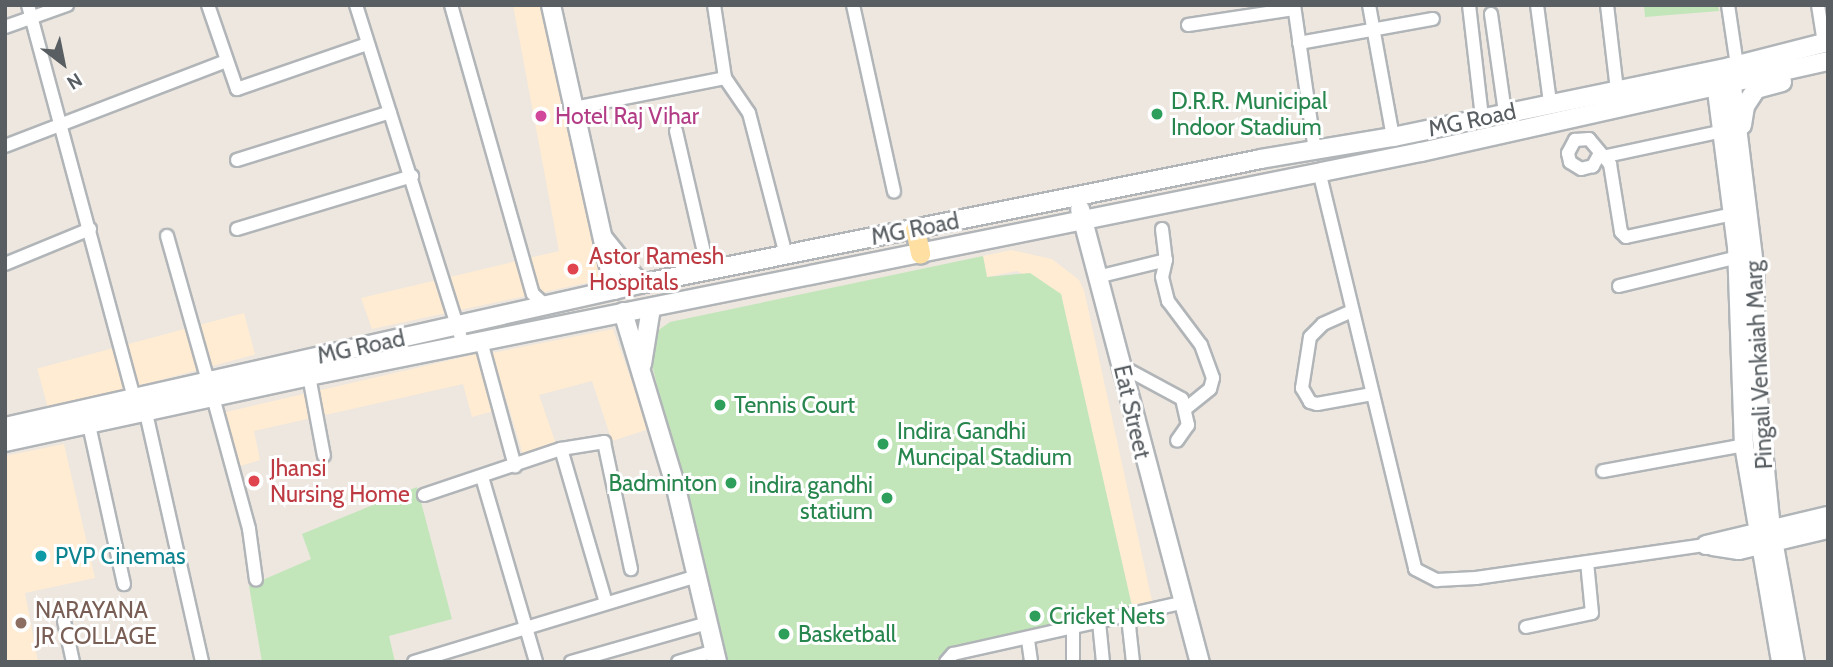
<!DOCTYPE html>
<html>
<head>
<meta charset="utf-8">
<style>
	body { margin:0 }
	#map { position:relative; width:1833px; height:667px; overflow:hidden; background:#ede7df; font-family:Cabin,sans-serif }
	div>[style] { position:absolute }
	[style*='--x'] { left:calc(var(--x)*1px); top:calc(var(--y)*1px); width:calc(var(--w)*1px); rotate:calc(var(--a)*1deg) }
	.commercial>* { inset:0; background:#ffecd2; transform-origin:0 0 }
	.green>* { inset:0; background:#c2e6ba }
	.roads { filter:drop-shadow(2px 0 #b1b5b8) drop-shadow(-2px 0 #b1b5b8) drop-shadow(0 2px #b1b5b8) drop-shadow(0 -2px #b1b5b8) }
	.street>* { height:12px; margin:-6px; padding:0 6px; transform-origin:6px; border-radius:6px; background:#fff }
	.secondary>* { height:18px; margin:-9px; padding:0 9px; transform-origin:9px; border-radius:9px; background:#fff }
	.primary>* { height:19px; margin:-9.5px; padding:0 9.5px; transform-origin:9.5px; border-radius:9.5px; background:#ffdfa2 }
	.dots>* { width:19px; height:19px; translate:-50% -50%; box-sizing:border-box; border:4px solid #fff; border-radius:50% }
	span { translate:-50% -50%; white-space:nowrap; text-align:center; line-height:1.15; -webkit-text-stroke:6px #fff; paint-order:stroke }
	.leisure-label { font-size:23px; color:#27864d }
	.left { translate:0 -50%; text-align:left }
	.right { translate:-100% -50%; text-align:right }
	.hotel-label { font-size:23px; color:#b23c85 }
	.street-label { font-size:23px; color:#585e62 }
	.health-label { font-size:23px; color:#be3a42 }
	.culture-label { font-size:23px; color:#0d838f }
	.education-label { font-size:23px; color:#785e54 }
	.frame { position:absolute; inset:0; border:7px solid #585e62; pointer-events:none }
	.north { position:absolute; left:28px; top:28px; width:70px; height:70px; -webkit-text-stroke:5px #fff; paint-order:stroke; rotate:148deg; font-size:19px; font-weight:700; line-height:28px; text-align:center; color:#585e62 }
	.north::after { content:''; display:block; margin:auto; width:24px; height:32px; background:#585e62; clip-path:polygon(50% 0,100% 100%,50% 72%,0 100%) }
</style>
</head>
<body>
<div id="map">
	<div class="commercial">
		<i style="clip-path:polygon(513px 5px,541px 5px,600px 280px,372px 329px,361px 298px,559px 251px)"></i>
		<i style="clip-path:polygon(1011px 250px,1052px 259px,1079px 280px,1084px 290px,1154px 610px,1134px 615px,1061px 294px,1017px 271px,987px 277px,983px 256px)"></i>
		<i style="left:244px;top:313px;width:43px;height:214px;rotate:75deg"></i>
		<i style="clip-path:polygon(613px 329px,649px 429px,612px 441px,592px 381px,539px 395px,557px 447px,524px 458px,492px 353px)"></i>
		<i style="clip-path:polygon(481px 353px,497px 410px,472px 417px,463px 384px,254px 431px,260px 460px,237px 467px,222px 413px)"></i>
		<i style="clip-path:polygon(64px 444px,95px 578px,25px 593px,38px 662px,5px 662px,5px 456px)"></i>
	</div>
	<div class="green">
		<i style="clip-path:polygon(1644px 5px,1718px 5px,1719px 11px,1645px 17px)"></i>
		<i style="clip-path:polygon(983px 256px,987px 277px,1030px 273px,1061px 294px,1134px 615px,948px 654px,932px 662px,723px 662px,651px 360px,653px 334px,670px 322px)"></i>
		<i style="clip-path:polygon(417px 487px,452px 619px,389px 636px,395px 662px,262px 662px,249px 586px,311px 559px,302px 534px)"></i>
	</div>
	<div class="roads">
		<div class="street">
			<i style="--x:28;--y:5;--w:408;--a:74.9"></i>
			<i style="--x:208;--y:5;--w:89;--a:71"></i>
			<i style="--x:237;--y:89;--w:138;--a:-19.1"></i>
			<i style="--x:356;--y:5;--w:356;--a:72.5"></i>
			<i style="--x:451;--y:5;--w:300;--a:74.2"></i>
			<i style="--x:533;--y:294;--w:16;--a:43"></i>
			<i style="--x:714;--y:5;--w:74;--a:81.4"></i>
			<i style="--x:725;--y:78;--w:42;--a:55.6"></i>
			<i style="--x:749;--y:113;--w:147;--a:75.4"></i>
			<i style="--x:853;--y:5;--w:191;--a:77.6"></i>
			<i style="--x:1294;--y:5;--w:148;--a:81.8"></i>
			<i style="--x:1369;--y:5;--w:134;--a:79.7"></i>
			<i style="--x:1469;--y:5;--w:113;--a:83.4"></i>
			<i style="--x:1537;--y:5;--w:99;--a:82.4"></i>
			<i style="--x:1607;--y:5;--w:86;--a:83.3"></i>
			<i style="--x:1728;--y:5;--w:61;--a:81.5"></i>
			<i style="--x:1818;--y:5;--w:37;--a:81"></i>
			<i style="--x:1491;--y:14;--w:99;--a:81.9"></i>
			<i style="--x:1188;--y:25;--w:107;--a:-8.6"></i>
			<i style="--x:5;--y:27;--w:66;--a:-19.5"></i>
			<i style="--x:1299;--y:43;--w:136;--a:-10.2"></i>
			<i style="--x:574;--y:108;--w:154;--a:-11.2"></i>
			<i style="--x:676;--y:131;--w:143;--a:77"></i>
			<i style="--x:5;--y:146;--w:237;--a:-21"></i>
			<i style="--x:1599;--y:155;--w:13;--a:119"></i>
			<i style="--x:1593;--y:166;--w:12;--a:166"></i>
			<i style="--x:1581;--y:169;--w:13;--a:-148"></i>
			<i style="--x:1570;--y:162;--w:9;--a:-103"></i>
			<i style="--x:1568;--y:153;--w:15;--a:-62"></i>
			<i style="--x:1575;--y:140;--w:14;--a:-4"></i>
			<i style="--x:1589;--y:139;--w:33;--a:50"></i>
			<i style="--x:1610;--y:164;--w:69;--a:80.8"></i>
			<i style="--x:1621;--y:232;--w:7;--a:45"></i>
			<i style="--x:1626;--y:237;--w:109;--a:-12.1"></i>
			<i style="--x:1602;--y:157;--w:124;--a:-12.1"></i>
			<i style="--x:237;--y:160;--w:160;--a:-17.4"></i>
			<i style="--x:1319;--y:171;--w:409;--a:76.4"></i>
			<i style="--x:1415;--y:569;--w:25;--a:27"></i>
			<i style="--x:1437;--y:580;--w:39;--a:-3"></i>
			<i style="--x:1476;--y:578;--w:232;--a:-8.2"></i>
			<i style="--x:237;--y:229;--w:183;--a:-16.8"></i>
			<i style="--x:1162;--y:229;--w:31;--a:83"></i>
			<i style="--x:1166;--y:260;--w:17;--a:103"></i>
			<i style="--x:1162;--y:277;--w:25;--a:76"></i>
			<i style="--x:1168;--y:301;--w:55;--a:53.1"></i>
			<i style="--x:1201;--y:345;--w:35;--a:70"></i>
			<i style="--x:1213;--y:378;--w:11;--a:105"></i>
			<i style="--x:1210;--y:389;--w:32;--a:141"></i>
			<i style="--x:167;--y:236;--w:151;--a:74.2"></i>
			<i style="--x:5;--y:264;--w:92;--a:-22.4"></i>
			<i style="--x:1097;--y:277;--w:71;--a:-13.8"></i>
			<i style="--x:1619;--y:286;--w:122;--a:-13.7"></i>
			<i style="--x:1352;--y:311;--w:32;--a:156"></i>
			<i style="--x:1323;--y:324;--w:18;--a:135"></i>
			<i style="--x:1310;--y:337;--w:52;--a:98.9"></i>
			<i style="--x:1302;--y:388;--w:16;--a:60"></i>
			<i style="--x:1310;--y:402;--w:7;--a:16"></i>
			<i style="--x:1317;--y:404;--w:56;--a:-10.3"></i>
			<i style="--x:481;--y:341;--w:130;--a:74.8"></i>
			<i style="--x:1121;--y:366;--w:69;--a:28.4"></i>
			<i style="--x:1182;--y:399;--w:27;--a:77"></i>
			<i style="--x:1188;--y:425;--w:19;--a:125"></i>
			<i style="--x:309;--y:376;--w:81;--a:79.4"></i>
			<i style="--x:213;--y:397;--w:137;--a:74.7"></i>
			<i style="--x:249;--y:529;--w:51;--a:82.2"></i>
			<i style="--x:146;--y:413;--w:255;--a:77.3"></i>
			<i style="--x:89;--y:425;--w:163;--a:77.6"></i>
			<i style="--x:561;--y:449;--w:160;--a:73.7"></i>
			<i style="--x:1603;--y:471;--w:143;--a:-10.4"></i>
			<i style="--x:482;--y:477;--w:193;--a:73.7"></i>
			<i style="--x:424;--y:495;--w:145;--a:-18.6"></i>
			<i style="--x:561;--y:449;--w:44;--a:-9.2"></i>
			<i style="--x:604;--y:442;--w:130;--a:78"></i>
			<i style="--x:1128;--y:617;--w:45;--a:83.7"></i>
			<i style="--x:64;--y:621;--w:42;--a:77.6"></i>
			<i style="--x:1099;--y:622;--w:40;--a:84.3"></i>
			<i style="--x:1526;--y:627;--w:67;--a:-12"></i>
			<i style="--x:1592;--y:613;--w:51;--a:-95.6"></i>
			<i style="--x:1073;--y:630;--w:32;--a:90"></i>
			<i style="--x:1028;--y:640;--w:22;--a:82"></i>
			<i style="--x:414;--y:662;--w:296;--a:-16.9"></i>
			<i style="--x:571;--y:662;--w:142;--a:-15.9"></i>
			<i style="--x:678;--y:662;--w:38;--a:-17"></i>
			<i style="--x:946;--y:662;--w:11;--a:-49"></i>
			<i style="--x:953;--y:654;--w:234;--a:-12.6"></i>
		</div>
		<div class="secondary">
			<i style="--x:551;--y:5;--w:292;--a:77.5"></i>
			<i style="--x:1730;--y:70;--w:196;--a:83"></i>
			<i style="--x:1754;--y:265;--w:124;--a:88.6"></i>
			<i style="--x:1757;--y:389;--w:141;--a:84.3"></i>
			<i style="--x:1771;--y:529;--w:135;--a:79.8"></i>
			<i style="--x:1715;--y:75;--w:172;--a:82.7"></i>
			<i style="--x:1737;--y:246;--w:199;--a:88"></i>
			<i style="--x:1744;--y:445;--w:220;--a:80.3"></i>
			<i style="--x:1742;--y:125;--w:19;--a:-81"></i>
			<i style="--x:1745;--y:106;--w:20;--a:-57"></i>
			<i style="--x:1756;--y:89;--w:27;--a:-15"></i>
			<i style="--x:1080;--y:209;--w:469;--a:75.2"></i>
			<i style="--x:603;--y:238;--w:59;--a:51.2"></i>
			<i style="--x:623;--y:312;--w:184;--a:73.2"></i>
			<i style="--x:676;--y:488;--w:179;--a:76.7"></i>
			<i style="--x:642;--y:364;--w:57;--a:-80.9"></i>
			<i style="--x:5;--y:427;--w:651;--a:-12.69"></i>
			<i style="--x:640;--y:284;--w:633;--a:-11.38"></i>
			<i style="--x:1261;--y:159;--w:134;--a:-9.5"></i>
			<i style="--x:1393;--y:137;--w:344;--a:-11.7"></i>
			<i style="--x:1730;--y:67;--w:101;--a:-14.3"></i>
			<i style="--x:5;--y:442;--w:311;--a:-12.2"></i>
			<i style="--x:309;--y:376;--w:1134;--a:-11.39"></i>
			<i style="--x:1421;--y:152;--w:417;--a:-12.6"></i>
			<i style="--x:1706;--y:545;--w:125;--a:-13.4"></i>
			<i style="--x:1713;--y:546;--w:26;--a:9"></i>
			<i style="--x:1739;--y:550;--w:91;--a:-13.3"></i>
		</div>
		<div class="primary">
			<i style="--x:915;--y:229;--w:25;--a:78"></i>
		</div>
	</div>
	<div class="dots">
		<i style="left:1157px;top:114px;background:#2e9e5b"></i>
		<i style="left:541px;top:116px;background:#d1479c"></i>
		<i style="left:573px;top:269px;background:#e0444e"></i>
		<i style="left:720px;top:405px;background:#2e9e5b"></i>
		<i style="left:883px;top:444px;background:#2e9e5b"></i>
		<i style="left:254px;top:481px;background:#e0444e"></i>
		<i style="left:731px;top:483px;background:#2e9e5b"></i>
		<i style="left:887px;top:498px;background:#2e9e5b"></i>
		<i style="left:41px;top:556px;background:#0f9aa8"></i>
		<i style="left:1035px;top:616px;background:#2e9e5b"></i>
		<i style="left:21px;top:623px;background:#8d6e63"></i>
		<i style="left:784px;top:634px;background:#2e9e5b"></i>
	</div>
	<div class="leisure-label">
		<span class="left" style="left:1171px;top:114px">D.R.R. Municipal<br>Indoor Stadium</span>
		<span class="left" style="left:734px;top:405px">Tennis Court</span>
		<span class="left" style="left:897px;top:444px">Indira Gandhi<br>Muncipal Stadium</span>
		<span class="right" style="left:717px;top:483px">Badminton</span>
		<span class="right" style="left:873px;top:498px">indira gandhi<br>statium</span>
		<span class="left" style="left:1049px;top:616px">Cricket Nets</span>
		<span class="left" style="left:798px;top:634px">Basketball</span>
	</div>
	<div class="hotel-label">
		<span class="left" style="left:555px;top:116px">Hotel Raj Vihar</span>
	</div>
	<div class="street-label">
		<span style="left:1472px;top:120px;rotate:-12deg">MG Road</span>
		<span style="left:915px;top:229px;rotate:-11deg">MG Road</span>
		<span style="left:361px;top:347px;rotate:-12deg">MG Road</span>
		<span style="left:1759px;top:365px;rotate:-93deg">Pingali Venkaiah Marg</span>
		<span style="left:1132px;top:412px;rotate:77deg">Eat Street</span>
	</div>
	<div class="health-label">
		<span class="left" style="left:589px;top:269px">Astor Ramesh<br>Hospitals</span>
		<span class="left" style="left:270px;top:481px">Jhansi<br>Nursing Home</span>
	</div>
	<div class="culture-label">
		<span class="left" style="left:55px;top:556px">PVP Cinemas</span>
	</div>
	<div class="education-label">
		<span class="left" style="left:35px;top:623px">NARAYANA<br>JR COLLAGE</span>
	</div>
	<div class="frame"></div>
	<div class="north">N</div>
</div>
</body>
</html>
